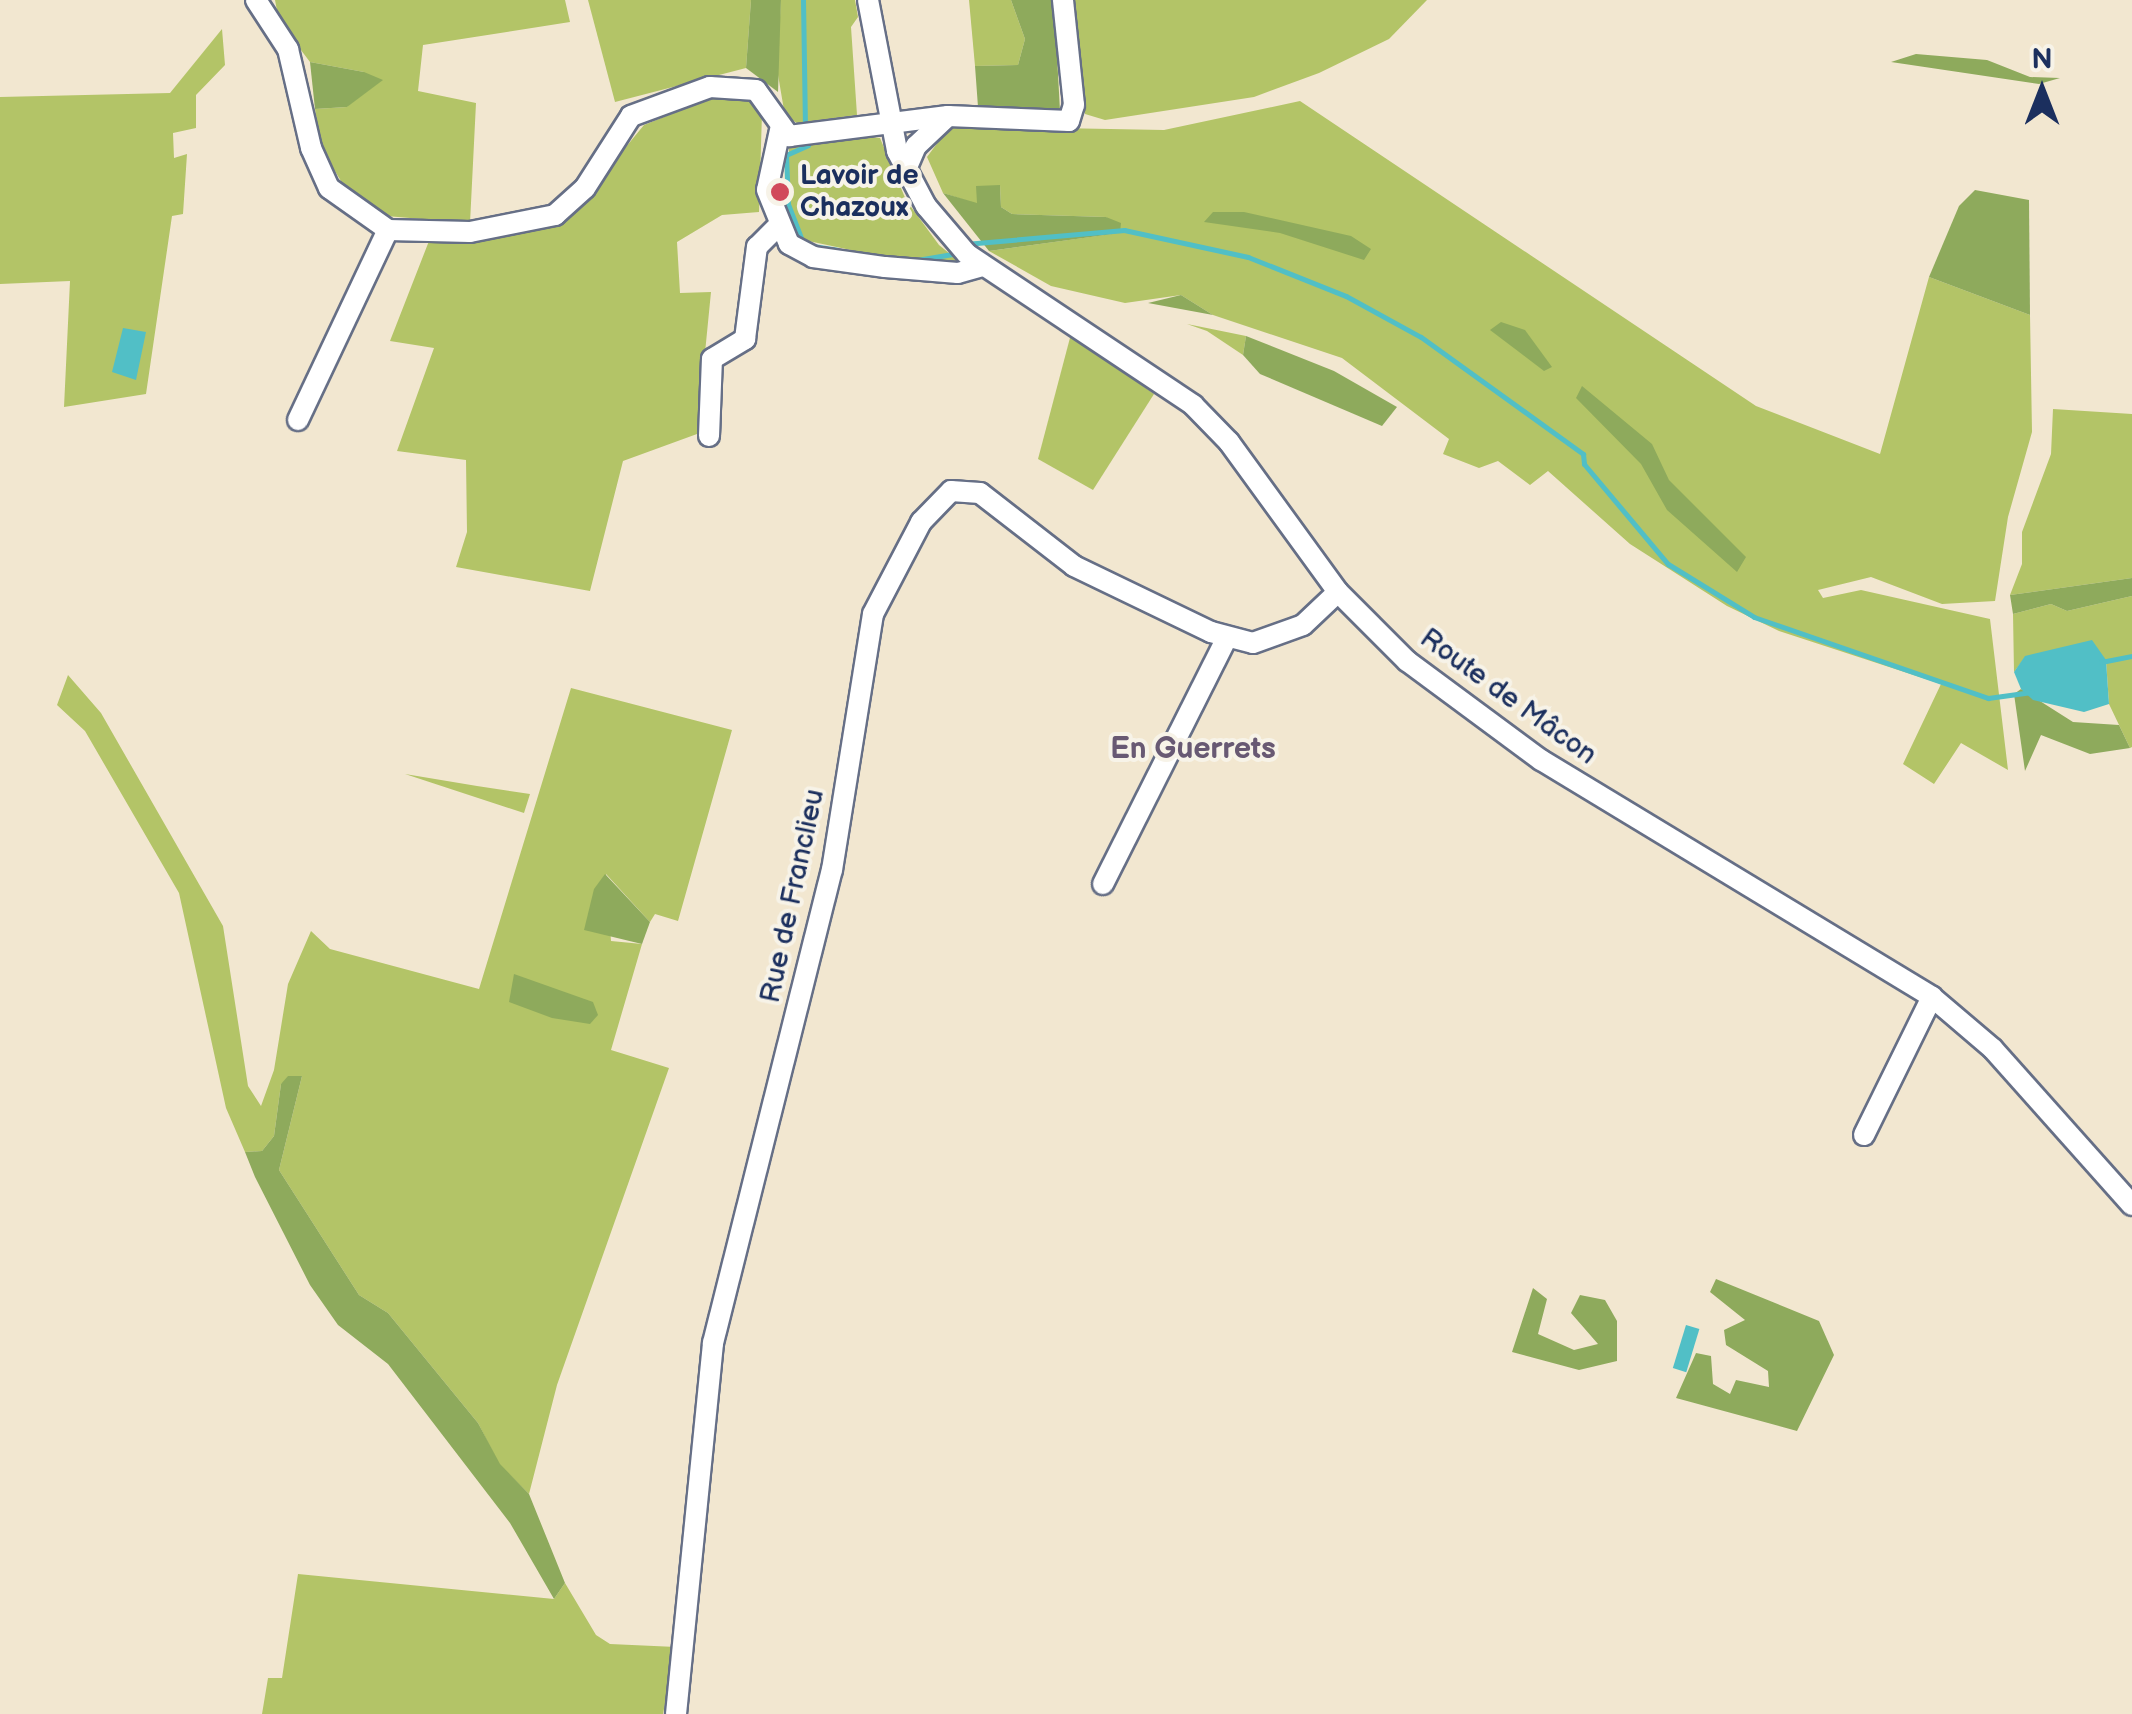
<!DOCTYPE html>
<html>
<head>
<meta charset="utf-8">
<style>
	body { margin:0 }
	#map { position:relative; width:2132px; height:1714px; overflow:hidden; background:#f2e7d0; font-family:"Balsamiq Sans",sans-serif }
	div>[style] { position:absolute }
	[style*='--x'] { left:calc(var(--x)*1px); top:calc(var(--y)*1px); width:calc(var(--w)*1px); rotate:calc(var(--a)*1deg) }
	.green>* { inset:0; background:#b3c467 }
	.forest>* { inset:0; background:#8eaa5c }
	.water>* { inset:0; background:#51bfc6; transform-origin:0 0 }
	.stream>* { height:5px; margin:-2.5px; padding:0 2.5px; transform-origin:2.5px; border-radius:2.5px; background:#51bfc6 }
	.roads { filter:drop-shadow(2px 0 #666f86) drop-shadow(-2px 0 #666f86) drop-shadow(0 2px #666f86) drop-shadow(0 -2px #666f86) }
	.minor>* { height:20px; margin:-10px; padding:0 10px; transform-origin:10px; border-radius:10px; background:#fff }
	.dots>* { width:28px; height:28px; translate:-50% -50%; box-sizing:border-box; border:5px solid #f7f3e8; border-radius:50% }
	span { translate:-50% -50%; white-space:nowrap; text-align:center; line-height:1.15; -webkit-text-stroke:8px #f7f3e8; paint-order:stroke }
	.poi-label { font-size:28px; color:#1b2f5e; font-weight:700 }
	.left { translate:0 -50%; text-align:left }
	.street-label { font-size:28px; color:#1b2f5e }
	.neighbourhood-label { font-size:30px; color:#685973; font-weight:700 }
	.north { position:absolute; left:1992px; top:40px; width:100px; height:100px; -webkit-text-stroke:8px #f7f3e8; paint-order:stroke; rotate:0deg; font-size:28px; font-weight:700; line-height:40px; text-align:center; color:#1b2f5e }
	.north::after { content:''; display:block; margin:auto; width:35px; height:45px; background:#1b2f5e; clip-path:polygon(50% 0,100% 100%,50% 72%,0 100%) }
</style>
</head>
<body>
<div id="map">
	<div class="green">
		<i style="clip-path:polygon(275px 0,565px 0,570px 22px,423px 45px,418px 91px,476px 103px,470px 223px,386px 216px,347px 191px,321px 148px,315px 109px,347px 107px,364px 72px,310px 62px,279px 21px)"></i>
		<i style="clip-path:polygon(588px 0,751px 0,746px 68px,615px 102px)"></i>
		<i style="clip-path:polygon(781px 0,855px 0,858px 17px,851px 27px,857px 115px,797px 123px,785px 116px,777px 69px)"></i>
		<i style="clip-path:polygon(969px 0,1011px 0,1025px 39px,1018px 65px,975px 66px)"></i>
		<i style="clip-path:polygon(1073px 0,1427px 0,1389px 39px,1319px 73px,1254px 97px,1105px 120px,1085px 114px)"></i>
		<i style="clip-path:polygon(222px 29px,225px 65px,196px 95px,196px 128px,173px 133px,174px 158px,187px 154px,183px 214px,172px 216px,146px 394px,64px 407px,70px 281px,0 284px,0 97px,170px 93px)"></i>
		<i style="clip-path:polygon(719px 95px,749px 98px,762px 113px,759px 212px,722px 215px,677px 242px,680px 293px,711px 292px,697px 434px,623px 461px,590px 591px,456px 567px,467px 532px,466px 460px,397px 451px,434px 348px,390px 341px,429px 241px,468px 242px,551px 227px,570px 215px,644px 125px)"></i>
		<i style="clip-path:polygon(1300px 101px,1756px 406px,1880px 454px,1929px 277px,2030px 315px,2032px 432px,2008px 517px,1995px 601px,1942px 604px,1871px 577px,1818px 590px,1823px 598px,1861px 590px,1990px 619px,2008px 770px,1961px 743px,1934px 784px,1903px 764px,1941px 684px,1779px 631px,1727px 606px,1630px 544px,1548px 471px,1530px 485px,1498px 461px,1479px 468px,1443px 454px,1449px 439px,1342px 358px,1213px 315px,1181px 295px,1125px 303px,1051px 286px,989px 251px,1119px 233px,1106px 217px,1012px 214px,1001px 207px,1000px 185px,977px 204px,943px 193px,927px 157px,950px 126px,1164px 130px)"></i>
		<i style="clip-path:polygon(862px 136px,880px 138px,906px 200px,939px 245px,960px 262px,912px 263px,799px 239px,789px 205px,789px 148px)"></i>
		<i style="clip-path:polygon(1187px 324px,1246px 336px,1243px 355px,1207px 331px)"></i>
		<i style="clip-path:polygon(1071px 334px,1154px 394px,1093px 490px,1038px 459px)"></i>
		<i style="clip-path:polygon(2053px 409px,2132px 414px,2132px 578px,2010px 595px,2022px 564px,2022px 532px,2051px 454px)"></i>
		<i style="clip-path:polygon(2132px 596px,2132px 747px,2130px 748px,2109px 704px,2106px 660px,2026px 656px,2014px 672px,2013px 614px,2051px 604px,2067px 611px)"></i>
		<i style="clip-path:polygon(68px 675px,101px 713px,223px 926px,248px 1086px,261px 1106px,274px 1070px,288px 984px,311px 931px,330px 949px,479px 989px,571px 688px,732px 730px,678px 921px,655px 914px,650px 922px,606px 874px,611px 941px,642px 944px,611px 1050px,669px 1068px,557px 1385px,529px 1494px,499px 1464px,478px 1423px,388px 1313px,359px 1295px,279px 1170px,302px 1076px,281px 1084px,274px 1136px,262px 1151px,245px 1152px,226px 1108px,179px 893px,85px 731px,57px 705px)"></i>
		<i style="clip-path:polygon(405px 774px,477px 786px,530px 794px,524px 813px)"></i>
		<i style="clip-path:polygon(298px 1574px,554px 1599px,565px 1583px,596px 1635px,610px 1644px,676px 1647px,663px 1714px,262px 1714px,268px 1678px,282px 1678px)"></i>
	</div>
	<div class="forest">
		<i style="clip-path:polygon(751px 0,781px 0,778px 92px,746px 68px)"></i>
		<i style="clip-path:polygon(1011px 0,1054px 0,1060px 111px,978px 107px,975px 66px,1018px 65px,1025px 39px)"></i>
		<i style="clip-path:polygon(1916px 54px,1987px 60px,2030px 77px,2060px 78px,2039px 84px,1891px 62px)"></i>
		<i style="clip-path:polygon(310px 62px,364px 72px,383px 80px,347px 107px,315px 109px)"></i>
		<i style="clip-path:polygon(1000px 185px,1001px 207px,1012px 214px,1106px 217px,1121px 223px,1120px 233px,989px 251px,943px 193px,977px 203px,976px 186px)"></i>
		<i style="clip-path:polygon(1975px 190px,2029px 200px,2030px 315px,1929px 277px,1959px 206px)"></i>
		<i style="clip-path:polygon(1213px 212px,1244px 212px,1351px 236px,1371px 249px,1364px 260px,1280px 233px,1204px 222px)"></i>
		<i style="clip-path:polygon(1181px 295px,1213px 315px,1148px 303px)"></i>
		<i style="clip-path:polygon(1501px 322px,1525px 330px,1552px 367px,1544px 371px,1490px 330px)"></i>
		<i style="clip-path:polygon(1246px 336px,1334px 371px,1397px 407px,1382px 426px,1260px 374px,1243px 355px)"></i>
		<i style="clip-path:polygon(1582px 386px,1652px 444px,1669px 480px,1746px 557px,1737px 572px,1667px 510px,1641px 464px,1576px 398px)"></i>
		<i style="clip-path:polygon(2132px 578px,2132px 596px,2067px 611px,2051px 604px,2013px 614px,2010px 595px)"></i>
		<i style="clip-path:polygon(2021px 689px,2073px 722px,2119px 725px,2130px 748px,2090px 754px,2041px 735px,2025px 771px,2014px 694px)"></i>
		<i style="clip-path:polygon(605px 874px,650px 922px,642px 944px,584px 930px,594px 889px)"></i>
		<i style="clip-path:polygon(514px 974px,593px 1002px,598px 1015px,590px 1024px,552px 1018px,509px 1002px)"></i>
		<i style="clip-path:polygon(288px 1076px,302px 1076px,279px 1170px,359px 1295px,388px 1313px,478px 1423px,500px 1464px,529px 1494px,565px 1583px,554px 1599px,510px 1523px,388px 1364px,338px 1325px,310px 1285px,255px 1177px,245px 1152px,262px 1151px,274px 1136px,281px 1084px)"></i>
		<i style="clip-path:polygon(1716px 1279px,1819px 1321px,1834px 1355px,1797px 1431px,1676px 1398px,1696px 1353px,1711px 1356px,1713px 1384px,1730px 1394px,1736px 1380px,1769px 1387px,1768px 1371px,1726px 1345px,1724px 1330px,1745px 1320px,1710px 1292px)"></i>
		<i style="clip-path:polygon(1533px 1288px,1547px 1299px,1538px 1334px,1574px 1350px,1598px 1344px,1571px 1313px,1580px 1295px,1605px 1300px,1617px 1321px,1617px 1361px,1579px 1370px,1512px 1352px)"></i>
	</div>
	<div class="water">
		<i style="clip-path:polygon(123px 328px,146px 332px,136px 380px,112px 372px)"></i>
		<i style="clip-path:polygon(2092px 640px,2106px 660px,2109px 704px,2084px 712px,2033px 700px,2021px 689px,2014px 672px,2025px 656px)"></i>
		<i style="left:1686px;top:1325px;width:14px;height:45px;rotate:17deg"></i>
	</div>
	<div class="stream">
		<i style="--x:803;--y:0;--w:123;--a:89.1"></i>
		<i style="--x:803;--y:243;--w:42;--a:-111"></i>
		<i style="--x:788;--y:204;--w:49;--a:-92.3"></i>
		<i style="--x:786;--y:155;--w:24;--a:-24"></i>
		<i style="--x:965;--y:244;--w:160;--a:-5"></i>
		<i style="--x:1124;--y:230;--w:127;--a:12.3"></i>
		<i style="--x:1248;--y:257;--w:105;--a:21.7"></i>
		<i style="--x:1346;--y:296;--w:85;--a:28.7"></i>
		<i style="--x:1421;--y:337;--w:200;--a:35.8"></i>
		<i style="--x:1583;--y:454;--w:10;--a:84"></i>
		<i style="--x:1584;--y:464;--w:131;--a:50"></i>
		<i style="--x:1668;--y:564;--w:101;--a:31.6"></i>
		<i style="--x:1754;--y:617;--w:248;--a:19.1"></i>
		<i style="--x:1988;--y:698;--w:44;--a:-7.8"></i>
		<i style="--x:813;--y:246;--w:24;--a:9"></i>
		<i style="--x:917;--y:260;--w:42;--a:-9.7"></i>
		<i style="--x:2101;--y:662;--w:32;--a:-11"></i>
	</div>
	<div class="roads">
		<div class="minor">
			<i style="--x:256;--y:0;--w:59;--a:56.9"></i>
			<i style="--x:288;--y:49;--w:102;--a:76.9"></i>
			<i style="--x:311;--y:148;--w:44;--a:65.8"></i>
			<i style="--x:329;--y:188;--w:72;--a:35.4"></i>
			<i style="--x:388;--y:230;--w:82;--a:1.4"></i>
			<i style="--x:470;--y:232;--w:87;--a:-11.3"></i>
			<i style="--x:555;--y:215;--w:40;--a:-42"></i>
			<i style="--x:585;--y:188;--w:85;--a:-57.4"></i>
			<i style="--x:631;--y:116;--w:84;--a:-20.2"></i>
			<i style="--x:710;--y:87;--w:46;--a:3.7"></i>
			<i style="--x:756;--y:90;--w:57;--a:54.3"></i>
			<i style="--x:789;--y:136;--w:160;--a:-7.2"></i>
			<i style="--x:948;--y:116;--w:44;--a:136.8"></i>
			<i style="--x:916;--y:146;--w:26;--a:113"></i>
			<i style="--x:868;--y:0;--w:154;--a:79.1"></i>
			<i style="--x:897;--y:151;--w:62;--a:62.2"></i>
			<i style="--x:926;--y:206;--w:63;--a:49.5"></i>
			<i style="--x:967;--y:254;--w:272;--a:33.7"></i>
			<i style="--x:1193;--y:405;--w:52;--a:45.8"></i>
			<i style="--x:1229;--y:442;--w:185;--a:54"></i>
			<i style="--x:1338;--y:592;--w:98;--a:45"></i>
			<i style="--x:1407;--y:661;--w:167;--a:36.5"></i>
			<i style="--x:1541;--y:760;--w:457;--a:31.2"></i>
			<i style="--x:1932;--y:997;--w:80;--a:40.4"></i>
			<i style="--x:1993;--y:1049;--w:209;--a:48.3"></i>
			<i style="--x:948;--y:116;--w:121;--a:2.4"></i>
			<i style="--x:1069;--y:121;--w:17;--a:-73"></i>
			<i style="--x:1074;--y:105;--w:106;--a:-96"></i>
			<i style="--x:780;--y:130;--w:61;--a:102.2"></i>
			<i style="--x:767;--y:190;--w:58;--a:67.8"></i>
			<i style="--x:789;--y:244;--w:27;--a:28"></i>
			<i style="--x:813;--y:257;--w:73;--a:7.9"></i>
			<i style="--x:885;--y:267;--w:73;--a:4.7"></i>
			<i style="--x:958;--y:273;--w:25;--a:-16"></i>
			<i style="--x:298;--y:420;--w:210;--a:-64.7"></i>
			<i style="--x:709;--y:436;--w:77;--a:-87.8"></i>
			<i style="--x:712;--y:359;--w:39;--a:-31"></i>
			<i style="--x:745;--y:339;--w:93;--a:-82.6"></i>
			<i style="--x:757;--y:247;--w:30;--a:-45"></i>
			<i style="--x:1103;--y:884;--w:276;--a:-63.3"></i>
			<i style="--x:1864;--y:1135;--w:154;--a:-63.8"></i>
			<i style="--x:676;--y:1714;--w:373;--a:-84.3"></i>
			<i style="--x:713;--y:1343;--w:488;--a:-75.9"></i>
			<i style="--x:832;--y:870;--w:259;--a:-80.9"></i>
			<i style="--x:873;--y:614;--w:104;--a:-62.4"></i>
			<i style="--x:921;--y:522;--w:43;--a:-45.9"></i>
			<i style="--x:951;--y:491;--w:29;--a:4"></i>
			<i style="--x:980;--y:493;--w:119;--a:37.8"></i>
			<i style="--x:1074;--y:566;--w:152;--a:25.7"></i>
			<i style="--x:1211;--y:632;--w:43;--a:14.7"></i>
			<i style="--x:1253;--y:643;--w:53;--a:-19.8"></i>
			<i style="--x:1303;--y:625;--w:48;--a:-43.3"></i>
		</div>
	</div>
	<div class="dots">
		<i style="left:780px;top:192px;background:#d1495b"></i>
	</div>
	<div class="poi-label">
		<span class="left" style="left:800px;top:192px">Lavoir de<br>Chazoux</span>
	</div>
	<div class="street-label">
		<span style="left:1508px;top:697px;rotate:36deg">Route de Mâcon</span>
		<span style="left:793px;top:896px;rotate:-78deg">Rue de Franclieu</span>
	</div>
	<div class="neighbourhood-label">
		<span style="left:1193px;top:749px">En Guerrets</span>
	</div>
	<div class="north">N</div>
</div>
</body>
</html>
